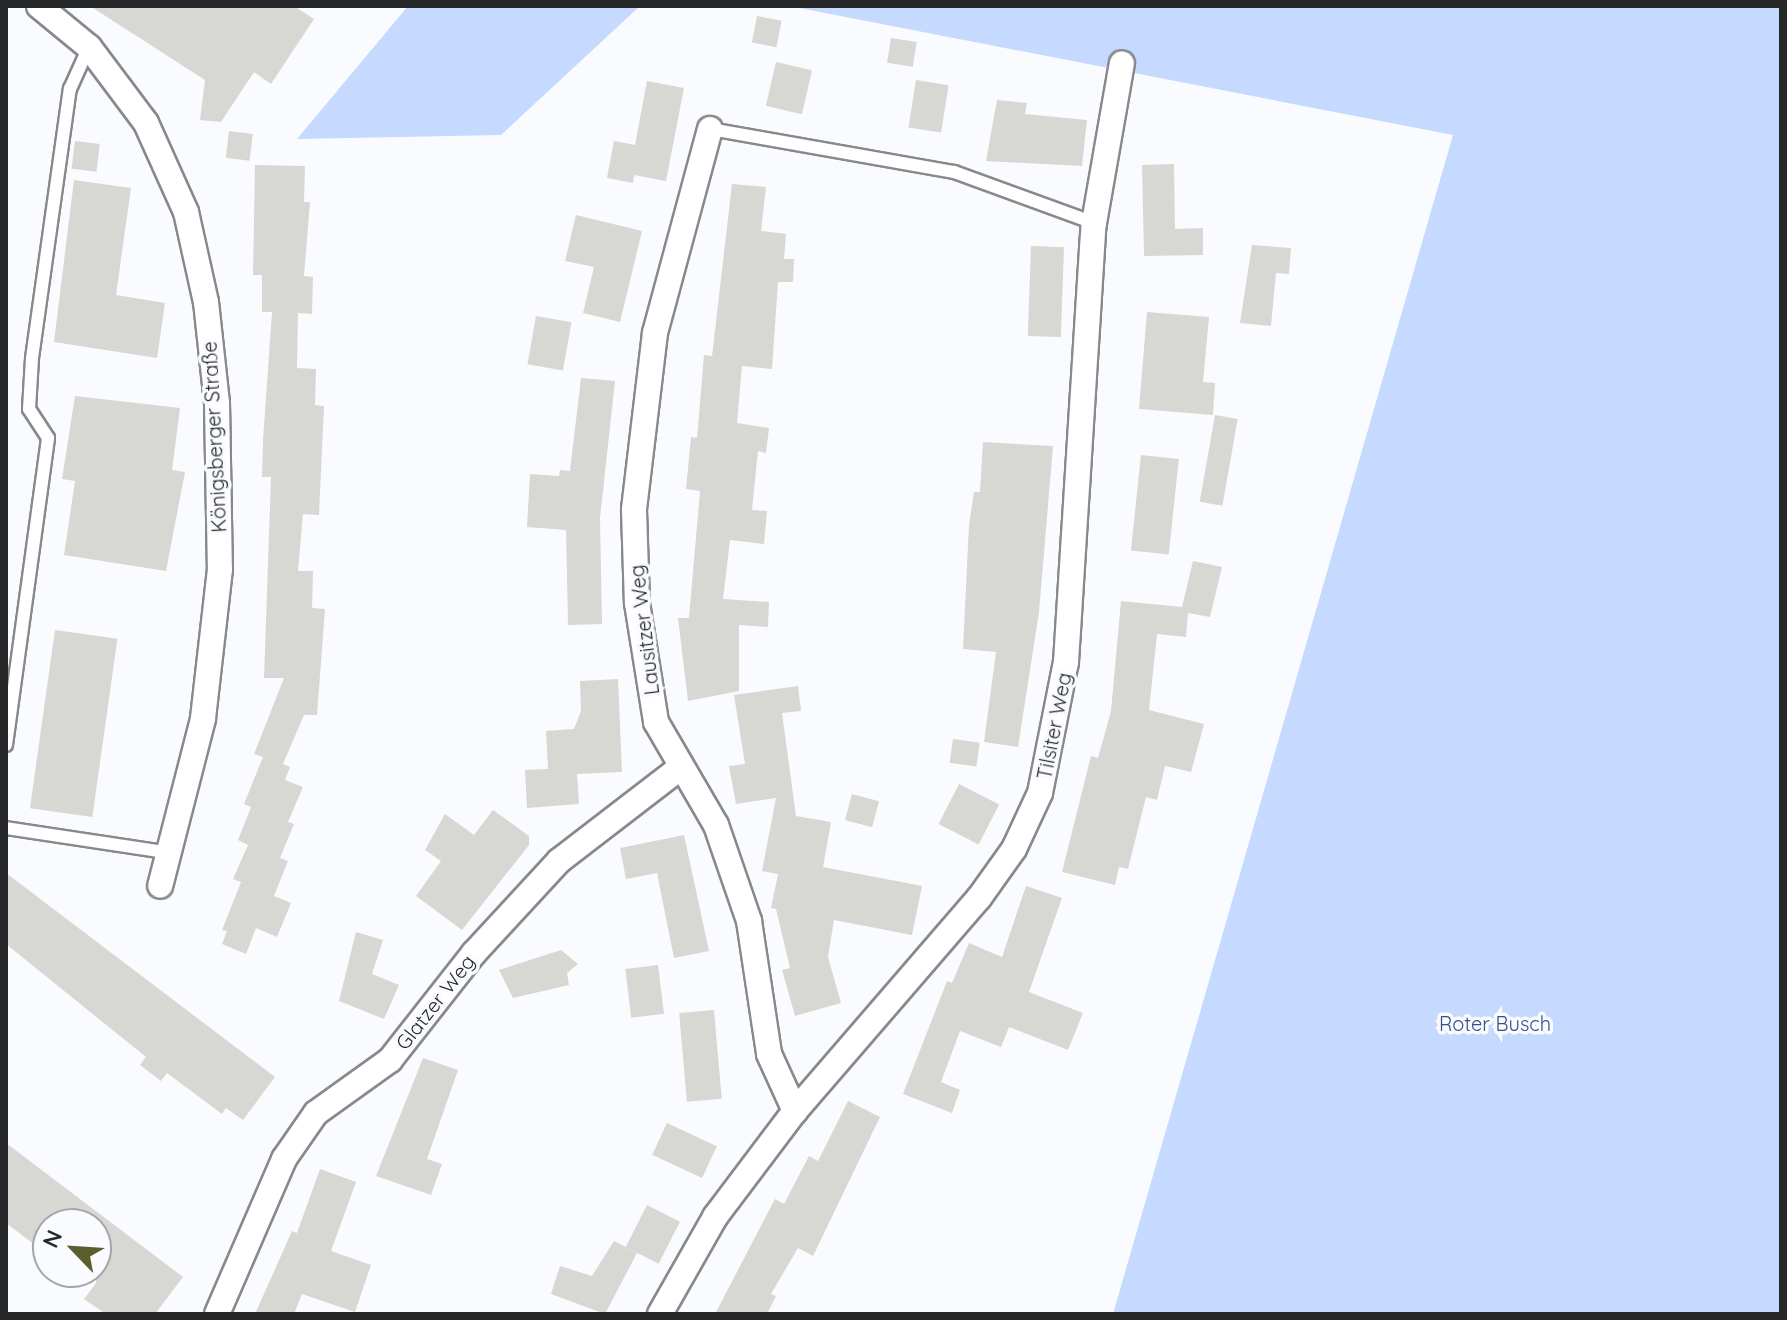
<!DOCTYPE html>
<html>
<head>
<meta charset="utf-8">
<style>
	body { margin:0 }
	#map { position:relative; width:1787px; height:1320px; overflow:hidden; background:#f9fbff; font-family:Quicksand,sans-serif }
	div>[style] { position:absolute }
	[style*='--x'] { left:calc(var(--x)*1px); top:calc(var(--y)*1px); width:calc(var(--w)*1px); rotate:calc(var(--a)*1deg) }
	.green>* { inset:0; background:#c6d9fe }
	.building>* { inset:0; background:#d7d7d3; transform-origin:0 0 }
	.roads { filter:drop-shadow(2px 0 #87898d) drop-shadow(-2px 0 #87898d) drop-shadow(0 2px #87898d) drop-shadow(0 -2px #87898d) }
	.lane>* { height:12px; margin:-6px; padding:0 6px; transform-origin:6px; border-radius:6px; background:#fff }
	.street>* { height:24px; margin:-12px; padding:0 12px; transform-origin:12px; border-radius:12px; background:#fff }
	span { translate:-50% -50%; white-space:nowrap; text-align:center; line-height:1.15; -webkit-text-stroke:7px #f9fbff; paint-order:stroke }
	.street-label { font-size:20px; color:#262728 }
	.park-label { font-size:20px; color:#364f85 }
	.frame { position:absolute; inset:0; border:8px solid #262728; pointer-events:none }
	.north { position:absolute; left:32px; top:1208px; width:80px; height:80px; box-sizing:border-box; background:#f9fbff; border:2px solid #a5a6a9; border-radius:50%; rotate:295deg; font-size:22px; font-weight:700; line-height:32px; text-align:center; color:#262728 }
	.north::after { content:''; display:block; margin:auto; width:28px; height:36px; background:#595e2c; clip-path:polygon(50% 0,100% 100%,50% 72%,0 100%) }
</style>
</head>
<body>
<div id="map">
	<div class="green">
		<i style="clip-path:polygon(408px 6px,640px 6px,501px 135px,297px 139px)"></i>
		<i style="clip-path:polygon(789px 6px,1781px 6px,1781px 1314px,1113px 1314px,1453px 135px)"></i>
	</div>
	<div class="building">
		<i style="clip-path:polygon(90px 6px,294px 6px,314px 19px,271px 84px,254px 72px,221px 122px,200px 120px,205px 80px)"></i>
		<i style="left:757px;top:16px;width:25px;height:27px;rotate:11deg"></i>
		<i style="left:891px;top:38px;width:26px;height:25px;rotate:9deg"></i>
		<i style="left:776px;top:62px;width:37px;height:45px;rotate:13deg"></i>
		<i style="left:916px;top:80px;width:33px;height:48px;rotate:9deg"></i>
		<i style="clip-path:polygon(647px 81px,684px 88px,666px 181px,634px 175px,633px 183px,607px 178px,614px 141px,635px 145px)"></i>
		<i style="clip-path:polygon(997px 100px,1027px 103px,1025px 114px,1087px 120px,1082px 166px,986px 161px)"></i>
		<i style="left:229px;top:131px;width:24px;height:27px;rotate:7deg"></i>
		<i style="left:75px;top:141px;width:25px;height:28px;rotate:7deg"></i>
		<i style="clip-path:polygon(1174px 164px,1175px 229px,1203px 228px,1203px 255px,1144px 256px,1142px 165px)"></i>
		<i style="clip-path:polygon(255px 165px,305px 166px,304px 202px,310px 202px,304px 276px,313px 277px,312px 314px,298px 313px,297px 368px,316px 369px,315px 405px,324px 406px,319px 515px,303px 514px,298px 571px,313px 571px,312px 608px,325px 609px,317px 715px,304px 715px,283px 764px,290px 767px,285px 780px,303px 787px,288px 822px,294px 824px,280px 858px,288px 861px,274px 896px,291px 903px,277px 937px,256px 928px,246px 954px,222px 944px,227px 931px,222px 930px,241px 882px,233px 879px,248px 845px,238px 840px,251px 807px,244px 804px,263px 757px,254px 754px,284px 678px,264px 678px,271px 477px,262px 477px,263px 440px,272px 312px,262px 312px,262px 275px,253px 275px)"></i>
		<i style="clip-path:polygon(74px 180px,131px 188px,116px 295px,165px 303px,157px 358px,54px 342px)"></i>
		<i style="clip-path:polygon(732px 184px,766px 187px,761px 231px,786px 234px,784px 259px,794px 259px,793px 282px,778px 282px,772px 369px,742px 366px,737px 423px,769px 428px,766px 453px,758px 451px,752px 510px,767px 511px,764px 544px,730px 540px,723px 599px,769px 602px,768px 627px,739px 625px,739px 691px,688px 701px,678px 618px,689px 618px,700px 491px,686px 489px,691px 437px,697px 438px,704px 355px,712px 356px)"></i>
		<i style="clip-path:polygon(576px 215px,642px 231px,620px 322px,583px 313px,594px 267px,565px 261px)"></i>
		<i style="clip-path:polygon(1252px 245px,1291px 248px,1289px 274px,1276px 273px,1271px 326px,1240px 323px)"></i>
		<i style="left:1031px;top:246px;width:33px;height:90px;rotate:2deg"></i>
		<i style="clip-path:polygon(1147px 312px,1209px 317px,1203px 382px,1215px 383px,1213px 415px,1139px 409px)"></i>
		<i style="left:536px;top:316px;width:36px;height:49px;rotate:10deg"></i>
		<i style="clip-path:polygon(581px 378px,615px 381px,600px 518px,602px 624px,568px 625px,566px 530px,527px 527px,530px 474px,559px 476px,560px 470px,570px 471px)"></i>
		<i style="clip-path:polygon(75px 396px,180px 408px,172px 470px,185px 472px,166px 571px,64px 555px,75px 481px,62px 479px)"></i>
		<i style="left:1215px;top:415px;width:23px;height:88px;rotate:10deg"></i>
		<i style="clip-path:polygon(983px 442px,1053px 446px,1039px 612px,1018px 747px,984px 742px,996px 652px,963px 649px,969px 525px,974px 492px,980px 492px)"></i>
		<i style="left:1141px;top:455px;width:38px;height:96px;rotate:6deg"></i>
		<i style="clip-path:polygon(1193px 561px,1222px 567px,1210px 617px,1188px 613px,1186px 637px,1157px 634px,1149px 710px,1204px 724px,1191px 772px,1165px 766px,1157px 800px,1146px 797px,1128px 869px,1119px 867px,1115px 885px,1062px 872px,1091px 756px,1098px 758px,1111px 711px,1121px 601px,1182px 607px)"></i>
		<i style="left:55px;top:630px;width:63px;height:180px;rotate:8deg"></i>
		<i style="clip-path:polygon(618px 679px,622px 772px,577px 774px,579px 804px,527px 808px,525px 770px,548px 769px,546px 731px,574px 729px,581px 711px,580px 681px)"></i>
		<i style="clip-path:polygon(798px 686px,801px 711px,782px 713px,796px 816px,831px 822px,823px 867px,922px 886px,912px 935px,834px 920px,828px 957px,841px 1003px,795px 1016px,782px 970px,790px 968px,776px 909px,771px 908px,778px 874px,762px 871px,776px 798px,736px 804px,729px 766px,745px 764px,734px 695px)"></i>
		<i style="left:953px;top:739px;width:27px;height:24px;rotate:8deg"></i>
		<i style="left:959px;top:784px;width:45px;height:45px;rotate:27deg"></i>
		<i style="left:852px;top:794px;width:28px;height:27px;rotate:15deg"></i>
		<i style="clip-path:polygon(493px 810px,529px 836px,529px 845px,462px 930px,416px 896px,441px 861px,425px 850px,445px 814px,474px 835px)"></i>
		<i style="clip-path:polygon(684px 835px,709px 951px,674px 958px,657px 873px,626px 879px,620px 848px)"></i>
		<i style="clip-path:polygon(6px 873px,275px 1077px,243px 1120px,226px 1108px,222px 1114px,167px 1073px,161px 1081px,140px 1065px,146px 1057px,6px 944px)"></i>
		<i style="clip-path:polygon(1026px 886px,1062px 898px,1029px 992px,1083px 1013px,1068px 1050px,1009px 1027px,1001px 1047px,960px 1031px,941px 1082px,960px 1090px,952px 1113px,903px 1094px,947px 981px,952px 983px,969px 943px,1002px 957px)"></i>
		<i style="clip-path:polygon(356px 932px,383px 940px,372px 974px,399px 985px,384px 1019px,339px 1001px)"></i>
		<i style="clip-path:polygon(561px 950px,578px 964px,567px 973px,569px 985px,513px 998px,499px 970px)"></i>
		<i style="left:658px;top:965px;width:49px;height:33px;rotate:83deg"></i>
		<i style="left:714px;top:1010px;width:89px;height:35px;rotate:85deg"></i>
		<i style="clip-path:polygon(423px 1058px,458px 1070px,427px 1159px,442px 1164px,431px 1195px,376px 1176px)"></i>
		<i style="clip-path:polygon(848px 1101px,880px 1117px,813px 1256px,798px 1248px,771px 1294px,776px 1296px,767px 1314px,715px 1314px,775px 1199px,784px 1204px,809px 1156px,818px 1161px)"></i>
		<i style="left:667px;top:1123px;width:55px;height:35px;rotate:25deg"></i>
		<i style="clip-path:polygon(6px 1143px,183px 1277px,155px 1314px,106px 1314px,84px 1299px,96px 1283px,96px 1224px,48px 1224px,48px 1255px,6px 1223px)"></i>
		<i style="clip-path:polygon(320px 1169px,356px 1182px,331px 1251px,371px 1265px,355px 1312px,302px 1294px,294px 1314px,255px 1314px,292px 1231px,297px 1233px)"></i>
		<i style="left:647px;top:1205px;width:37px;height:47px;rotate:27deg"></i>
		<i style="clip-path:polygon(614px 1241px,637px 1253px,605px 1314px,551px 1294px,560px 1266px,592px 1276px)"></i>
	</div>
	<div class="roads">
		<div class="lane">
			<i style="--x:710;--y:129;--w:248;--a:10"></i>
			<i style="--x:954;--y:172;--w:149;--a:20"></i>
			<i style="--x:6;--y:745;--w:310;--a:-82.2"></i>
			<i style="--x:48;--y:438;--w:35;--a:-123"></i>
			<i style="--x:29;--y:409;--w:51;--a:-86.6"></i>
			<i style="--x:32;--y:358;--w:272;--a:-82"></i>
			<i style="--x:70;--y:89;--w:46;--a:-65.7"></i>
			<i style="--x:6;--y:828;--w:167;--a:8.6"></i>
		</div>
		<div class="street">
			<i style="--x:39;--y:6;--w:65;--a:39.4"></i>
			<i style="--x:89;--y:47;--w:95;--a:53.1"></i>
			<i style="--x:146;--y:123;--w:98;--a:65.8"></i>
			<i style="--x:186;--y:212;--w:92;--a:77.5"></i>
			<i style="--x:206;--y:302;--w:102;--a:83.8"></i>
			<i style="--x:217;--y:403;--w:166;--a:89"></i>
			<i style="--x:220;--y:569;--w:151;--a:96.5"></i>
			<i style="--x:203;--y:719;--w:172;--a:104.4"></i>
			<i style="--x:710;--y:129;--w:211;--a:105.1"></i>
			<i style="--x:655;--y:333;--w:178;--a:96.8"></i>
			<i style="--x:634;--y:510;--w:93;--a:88.2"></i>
			<i style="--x:637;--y:603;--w:121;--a:80.9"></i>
			<i style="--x:656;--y:722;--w:119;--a:59.8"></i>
			<i style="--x:716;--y:825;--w:102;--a:71"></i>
			<i style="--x:749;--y:921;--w:134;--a:81.4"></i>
			<i style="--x:769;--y:1054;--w:63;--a:65.5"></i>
			<i style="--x:217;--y:1314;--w:169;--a:-66.6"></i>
			<i style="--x:284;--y:1159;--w:56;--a:-55.2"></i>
			<i style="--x:316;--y:1113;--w:91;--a:-35.6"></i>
			<i style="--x:390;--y:1060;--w:136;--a:-51.9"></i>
			<i style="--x:474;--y:953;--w:125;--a:-47.3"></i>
			<i style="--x:559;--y:861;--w:154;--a:-37.6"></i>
			<i style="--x:660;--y:1314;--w:112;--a:-60.4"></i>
			<i style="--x:715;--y:1217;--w:133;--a:-53"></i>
			<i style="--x:795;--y:1111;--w:281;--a:-49.2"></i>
			<i style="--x:979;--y:898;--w:60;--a:-54.5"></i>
			<i style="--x:1014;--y:849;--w:62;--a:-65.1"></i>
			<i style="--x:1040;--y:793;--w:134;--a:-78.8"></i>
			<i style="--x:1066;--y:662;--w:440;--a:-86.4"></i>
			<i style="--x:1094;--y:223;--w:162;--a:-80.1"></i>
		</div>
	</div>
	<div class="street-label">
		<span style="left:214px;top:437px;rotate:-93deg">Königsberger Straße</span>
		<span style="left:644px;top:630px;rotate:-97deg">Lausitzer Weg</span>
		<span style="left:1054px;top:726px;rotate:-79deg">Tilsiter Weg</span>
		<span style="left:435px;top:1002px;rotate:-52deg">Glatzer Weg</span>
	</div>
	<div class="park-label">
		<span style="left:1495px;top:1023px">Roter Busch</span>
	</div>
	<div class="frame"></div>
	<div class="north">N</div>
</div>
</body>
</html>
